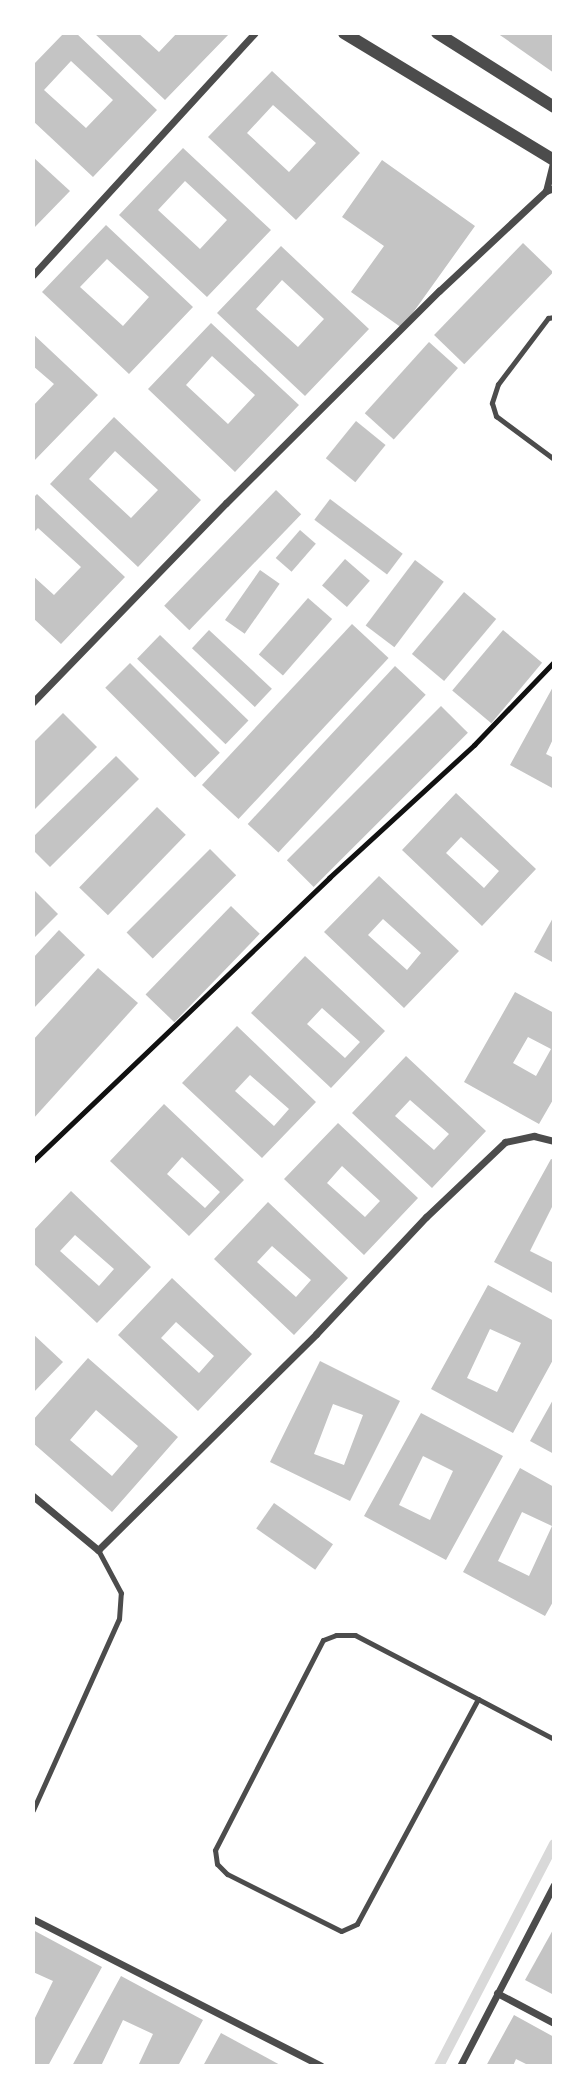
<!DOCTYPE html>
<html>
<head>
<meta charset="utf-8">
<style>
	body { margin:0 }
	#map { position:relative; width:587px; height:2099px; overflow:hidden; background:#fff; font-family:"Source Sans 3",sans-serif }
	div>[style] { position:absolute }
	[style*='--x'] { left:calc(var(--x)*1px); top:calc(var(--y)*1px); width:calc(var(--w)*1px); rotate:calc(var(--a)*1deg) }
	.stream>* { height:10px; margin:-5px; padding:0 5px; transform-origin:5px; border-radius:5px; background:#d9d9d9 }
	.building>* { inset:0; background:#c4c4c4; transform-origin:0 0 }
	.path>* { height:4.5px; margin:-2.25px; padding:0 2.25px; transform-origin:2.25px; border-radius:2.25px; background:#111 }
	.service>* { height:5px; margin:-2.5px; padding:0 2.5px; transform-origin:2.5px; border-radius:2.5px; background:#4c4c4c }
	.minor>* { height:7px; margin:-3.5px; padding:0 3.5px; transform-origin:3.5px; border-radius:3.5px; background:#4c4c4c }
	.tertiary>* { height:12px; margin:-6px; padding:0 6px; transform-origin:6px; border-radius:6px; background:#4c4c4c }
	span { translate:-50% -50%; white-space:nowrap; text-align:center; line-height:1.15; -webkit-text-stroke:7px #fff; paint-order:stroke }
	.frame { position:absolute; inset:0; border:35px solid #fff; pointer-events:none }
</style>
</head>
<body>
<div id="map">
	<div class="stream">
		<i style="--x:439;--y:2066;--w:250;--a:-62.6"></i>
	</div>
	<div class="building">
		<i style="clip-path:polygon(evenodd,64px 33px,76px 33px,157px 110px,93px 177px,33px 121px,33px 65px,64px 33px,71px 61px,113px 100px,86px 128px,44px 90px,71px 61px)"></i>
		<i style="clip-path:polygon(94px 33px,138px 33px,159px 52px,177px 33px,230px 33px,165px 100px)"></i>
		<i style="clip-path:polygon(497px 33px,554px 33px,554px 73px)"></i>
		<i style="clip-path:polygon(evenodd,272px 71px,360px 153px,296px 220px,208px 137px,272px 71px,273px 105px,316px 143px,289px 172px,247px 133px,273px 105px)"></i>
		<i style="clip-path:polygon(evenodd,183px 148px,271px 230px,207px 297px,119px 215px,183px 148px,185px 181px,227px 220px,200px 249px,158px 210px,185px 181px)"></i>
		<i style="clip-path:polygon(33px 157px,70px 191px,33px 229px)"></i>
		<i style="clip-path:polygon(382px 160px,475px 226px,402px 328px,351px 292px,384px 246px,342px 217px)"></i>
		<i style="clip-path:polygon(evenodd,106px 225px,193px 307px,129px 374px,42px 292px,106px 225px,107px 259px,149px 297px,123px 326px,80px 287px,107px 259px)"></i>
		<i style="left:523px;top:243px;width:42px;height:128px;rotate:44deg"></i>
		<i style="clip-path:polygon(evenodd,281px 246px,369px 329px,305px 396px,217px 313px,281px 246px,282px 280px,324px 319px,298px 347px,256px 309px,282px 280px)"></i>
		<i style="clip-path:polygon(evenodd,211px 323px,299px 405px,235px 472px,148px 389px,211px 323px,212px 356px,255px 395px,228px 424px,186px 385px,212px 356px)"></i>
		<i style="clip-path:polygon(33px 334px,98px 395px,33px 462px,33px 406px,54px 384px,33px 366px)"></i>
		<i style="left:429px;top:342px;width:39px;height:96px;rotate:42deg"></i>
		<i style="clip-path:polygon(evenodd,114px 417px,201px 500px,138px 567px,50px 484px,114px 417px,115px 451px,158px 490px,131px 518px,89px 479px,115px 451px)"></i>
		<i style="left:356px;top:421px;width:38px;height:48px;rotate:39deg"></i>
		<i style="left:276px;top:490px;width:35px;height:161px;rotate:44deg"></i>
		<i style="clip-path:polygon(37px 494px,125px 577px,61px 644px,33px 618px,33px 576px,54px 595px,81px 567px,38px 528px,33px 533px,33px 498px)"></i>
		<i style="left:330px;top:499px;width:91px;height:26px;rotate:37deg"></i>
		<i style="left:300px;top:530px;width:21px;height:37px;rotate:41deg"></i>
		<i style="left:345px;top:559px;width:33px;height:35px;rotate:41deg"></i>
		<i style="left:415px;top:560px;width:36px;height:82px;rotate:37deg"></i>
		<i style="left:260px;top:570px;width:24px;height:61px;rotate:35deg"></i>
		<i style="left:464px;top:592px;width:42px;height:81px;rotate:40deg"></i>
		<i style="left:308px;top:598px;width:32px;height:75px;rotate:41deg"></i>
		<i style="left:352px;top:624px;width:50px;height:220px;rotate:43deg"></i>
		<i style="left:209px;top:630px;width:86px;height:25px;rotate:43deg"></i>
		<i style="left:503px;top:630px;width:51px;height:79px;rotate:40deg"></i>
		<i style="left:160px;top:635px;width:123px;height:33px;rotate:44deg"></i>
		<i style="left:130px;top:663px;width:127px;height:35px;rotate:45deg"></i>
		<i style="left:395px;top:666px;width:42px;height:216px;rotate:43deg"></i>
		<i style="clip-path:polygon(554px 685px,554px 737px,546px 754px,554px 758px,554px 789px,510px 765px)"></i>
		<i style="left:441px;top:706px;width:38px;height:218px;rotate:45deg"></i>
		<i style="clip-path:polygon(63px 713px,97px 747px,33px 811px,33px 743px)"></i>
		<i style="clip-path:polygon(116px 756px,139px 779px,50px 867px,33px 850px,33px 837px)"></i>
		<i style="clip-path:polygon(evenodd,456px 793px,536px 869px,482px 926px,402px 850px,456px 793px,461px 837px,499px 871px,484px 888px,446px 853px,461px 837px)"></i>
		<i style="left:157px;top:807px;width:40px;height:112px;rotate:44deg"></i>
		<i style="left:210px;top:849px;width:37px;height:118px;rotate:45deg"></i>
		<i style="clip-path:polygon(evenodd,379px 876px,459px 951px,404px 1008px,324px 932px,379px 876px,383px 919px,421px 953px,407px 970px,368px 935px,383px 919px)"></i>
		<i style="clip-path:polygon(33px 889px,58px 914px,33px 939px)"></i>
		<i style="left:231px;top:906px;width:40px;height:123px;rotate:44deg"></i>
		<i style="clip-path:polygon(554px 916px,554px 963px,534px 952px)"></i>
		<i style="clip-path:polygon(59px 930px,85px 955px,33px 1009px,33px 958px)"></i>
		<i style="clip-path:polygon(evenodd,305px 956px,385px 1031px,331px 1088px,251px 1013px,305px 956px,322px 1008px,360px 1042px,345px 1058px,307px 1024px,322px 1008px)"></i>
		<i style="clip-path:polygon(98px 968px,138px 1003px,33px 1119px,33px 1040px)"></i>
		<i style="clip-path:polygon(evenodd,515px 992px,554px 1013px,554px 1098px,539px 1124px,464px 1082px,515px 992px,528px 1037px,551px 1049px,536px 1076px,513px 1063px,528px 1037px)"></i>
		<i style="clip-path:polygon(evenodd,237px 1026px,316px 1102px,262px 1158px,182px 1083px,237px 1026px,250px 1075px,289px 1109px,274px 1126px,235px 1091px,250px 1075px)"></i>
		<i style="clip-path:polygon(evenodd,406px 1056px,486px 1131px,432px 1188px,352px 1113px,406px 1056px,410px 1100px,449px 1134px,434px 1150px,395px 1116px,410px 1100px)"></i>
		<i style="clip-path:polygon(evenodd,164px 1104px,244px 1180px,189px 1236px,110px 1161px,164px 1104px,182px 1157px,220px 1192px,205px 1208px,167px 1174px,182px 1157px)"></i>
		<i style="clip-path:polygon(evenodd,338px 1123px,418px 1198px,364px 1255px,284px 1179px,338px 1123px,342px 1166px,380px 1201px,365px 1217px,327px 1183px,342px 1166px)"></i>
		<i style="clip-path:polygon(551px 1159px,554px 1160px,554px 1203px,530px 1251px,554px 1263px,554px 1294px,494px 1262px)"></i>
		<i style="clip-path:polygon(evenodd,71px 1191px,151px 1267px,97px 1323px,33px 1263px,33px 1231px,71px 1191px,75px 1235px,114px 1269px,99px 1286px,60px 1251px,75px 1235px)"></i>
		<i style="clip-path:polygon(evenodd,268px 1202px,348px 1278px,294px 1335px,214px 1259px,268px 1202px,272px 1246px,311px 1280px,296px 1297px,257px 1262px,272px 1246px)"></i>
		<i style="clip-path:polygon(evenodd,172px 1278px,252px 1354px,198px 1411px,118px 1335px,172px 1278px,176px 1322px,214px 1356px,199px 1373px,161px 1338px,176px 1322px)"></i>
		<i style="clip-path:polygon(evenodd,488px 1285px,554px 1321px,554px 1358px,513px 1433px,431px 1389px,488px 1285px,490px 1329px,521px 1343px,497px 1392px,467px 1378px,490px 1329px)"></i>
		<i style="clip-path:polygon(33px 1334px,63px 1362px,33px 1393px)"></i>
		<i style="clip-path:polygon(evenodd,88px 1358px,178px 1437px,112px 1512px,33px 1443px,33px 1420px,88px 1358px,96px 1410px,138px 1446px,112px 1476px,70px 1440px,96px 1410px)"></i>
		<i style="clip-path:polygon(evenodd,320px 1361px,400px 1401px,350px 1501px,270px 1462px,320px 1361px,333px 1404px,363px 1415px,344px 1465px,314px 1454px,333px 1404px)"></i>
		<i style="clip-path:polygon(554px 1398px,554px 1454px,530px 1441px)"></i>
		<i style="clip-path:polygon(evenodd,421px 1413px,503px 1456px,446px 1560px,364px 1516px,421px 1413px,423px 1456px,453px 1471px,430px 1520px,399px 1505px,423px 1456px)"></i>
		<i style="clip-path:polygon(evenodd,520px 1468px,554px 1487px,554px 1600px,545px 1616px,463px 1572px,520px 1468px,522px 1512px,552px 1526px,529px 1576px,498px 1561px,522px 1512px)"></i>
		<i style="left:274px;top:1503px;width:72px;height:31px;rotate:35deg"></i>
		<i style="clip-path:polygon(554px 1928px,554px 1995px,525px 1980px)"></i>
		<i style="clip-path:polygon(33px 1930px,102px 1967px,48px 2066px,33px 2064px,33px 2022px,53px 1981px,33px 1972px)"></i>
		<i style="clip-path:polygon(121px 1976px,203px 2020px,178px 2066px,138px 2066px,153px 2034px,123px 2020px,101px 2066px,72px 2066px)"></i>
		<i style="clip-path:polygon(514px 2015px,554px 2037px,554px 2066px,530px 2066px,516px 2059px,513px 2066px,486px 2066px)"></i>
		<i style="clip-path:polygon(221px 2033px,282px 2066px,203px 2066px)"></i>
	</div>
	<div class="path">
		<i style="--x:33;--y:1161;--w:410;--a:-43.7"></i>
		<i style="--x:329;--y:878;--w:197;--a:-42.5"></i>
		<i style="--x:474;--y:745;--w:115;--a:-46.1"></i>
	</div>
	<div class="service">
		<i style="--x:554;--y:317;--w:6;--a:171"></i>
		<i style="--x:548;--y:318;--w:83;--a:127.1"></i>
		<i style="--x:498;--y:384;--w:20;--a:108"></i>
		<i style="--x:492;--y:403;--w:14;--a:73"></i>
		<i style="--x:496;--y:416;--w:72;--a:36.6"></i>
		<i style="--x:478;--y:1699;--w:255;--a:118.3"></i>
		<i style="--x:357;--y:1924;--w:17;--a:156"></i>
		<i style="--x:341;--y:1931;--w:127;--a:-153.4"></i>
		<i style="--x:227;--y:1874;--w:14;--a:-135"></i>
		<i style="--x:217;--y:1864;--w:14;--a:-98"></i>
		<i style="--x:215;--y:1850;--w:236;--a:-62.8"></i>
		<i style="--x:323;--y:1640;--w:14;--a:-21"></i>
		<i style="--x:336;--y:1635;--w:19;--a:0"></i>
		<i style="--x:355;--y:1635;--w:139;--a:27.5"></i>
		<i style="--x:478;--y:1699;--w:86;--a:27.8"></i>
		<i style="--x:33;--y:1810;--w:209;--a:-65.8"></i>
		<i style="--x:119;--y:1619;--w:26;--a:-86"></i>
		<i style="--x:121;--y:1593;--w:49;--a:-118.1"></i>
	</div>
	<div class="minor">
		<i style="--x:546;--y:191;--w:33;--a:-76"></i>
		<i style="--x:33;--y:275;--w:328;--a:-47.5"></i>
		<i style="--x:33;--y:702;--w:277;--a:-45.9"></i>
		<i style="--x:226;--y:503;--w:301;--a:-44.9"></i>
		<i style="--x:439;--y:291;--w:146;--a:-43.1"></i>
		<i style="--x:546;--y:191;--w:9;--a:-21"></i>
		<i style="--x:33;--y:1496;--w:85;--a:39.7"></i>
		<i style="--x:98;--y:1550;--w:307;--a:-44.7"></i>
		<i style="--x:316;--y:1334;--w:161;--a:-46.8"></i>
		<i style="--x:426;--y:1217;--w:109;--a:-43.5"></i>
		<i style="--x:505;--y:1142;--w:30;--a:-12"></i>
		<i style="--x:534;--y:1136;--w:21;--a:14"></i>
		<i style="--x:33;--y:1919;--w:323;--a:27"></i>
		<i style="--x:497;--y:1993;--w:64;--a:27.8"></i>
		<i style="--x:460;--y:2066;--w:204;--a:-62.6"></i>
	</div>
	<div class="tertiary">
		<i style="--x:344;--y:33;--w:245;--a:31.2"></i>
		<i style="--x:437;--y:33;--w:138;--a:32.3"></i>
	</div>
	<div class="frame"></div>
</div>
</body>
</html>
